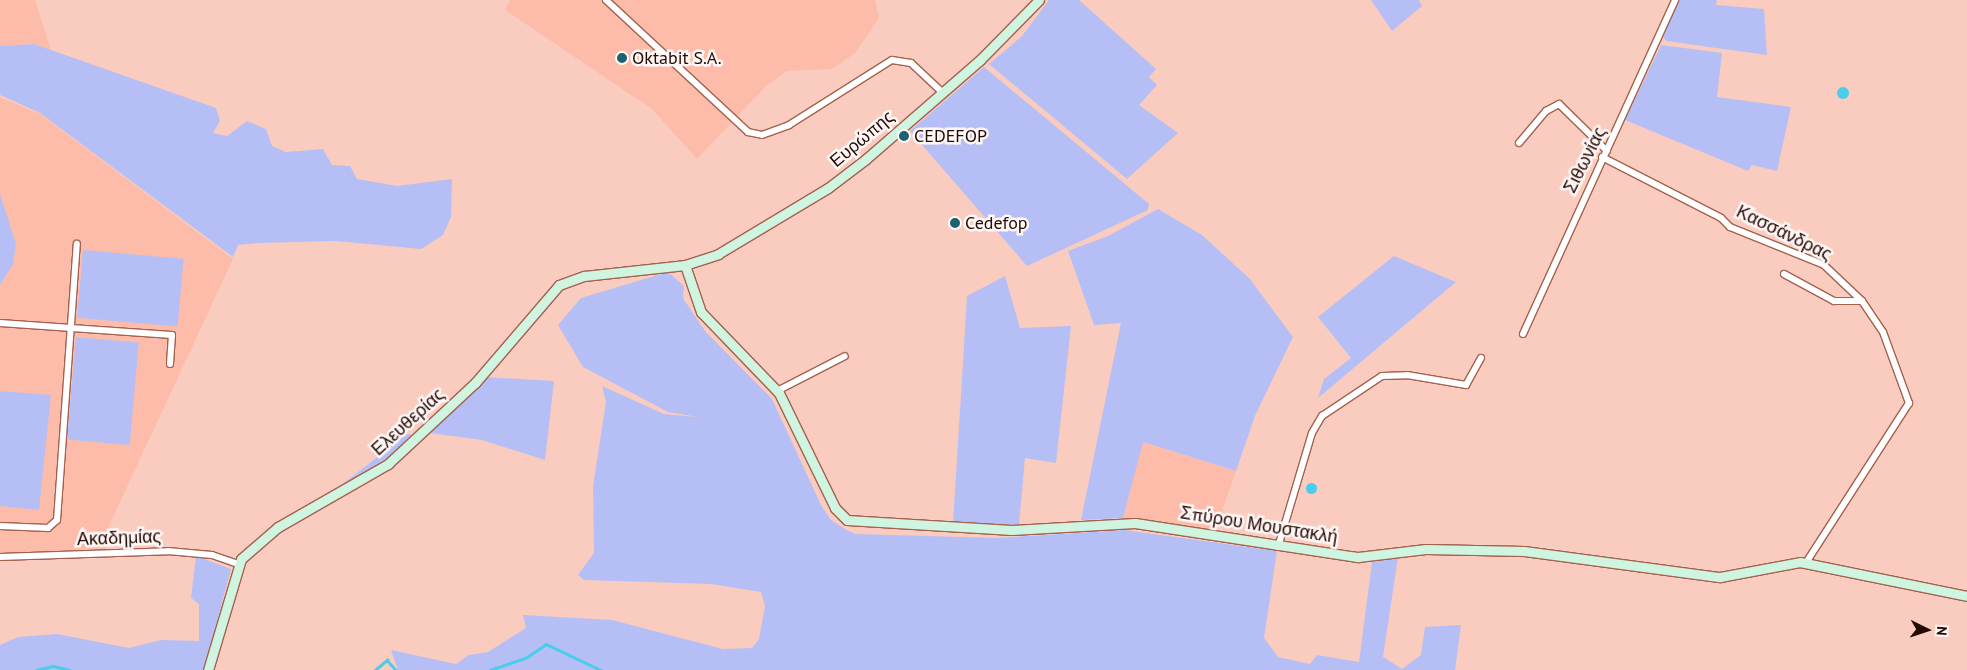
<!DOCTYPE html>
<html>
<head>
<meta charset="utf-8">
<style>
	body { margin:0 }
	#map { position:relative; width:1967px; height:670px; overflow:hidden; background:#faccbf; font-family:"PT Sans",sans-serif }
	div>[style] { position:absolute }
	[style*='--x'] { left:calc(var(--x)*1px); top:calc(var(--y)*1px); width:calc(var(--w)*1px); rotate:calc(var(--a)*1deg) }
	.built>* { inset:0; background:#fdbca9 }
	.green>* { inset:0; background:#b6bff5; transform-origin:0 0 }
	.water>* { inset:0; background:#4bcceb }
	.round { border-radius:50% }
	.stream>* { height:2.5px; margin:-1.25px; padding:0 1.25px; transform-origin:1.25px; border-radius:1.25px; background:#4bcceb }
	.roads { filter:drop-shadow(1px 0 #a3614e) drop-shadow(-1px 0 #a3614e) drop-shadow(0 1px #a3614e) drop-shadow(0 -1px #a3614e) }
	.street>* { height:6px; margin:-3px; padding:0 3px; transform-origin:3px; border-radius:3px; background:#fff }
	.secondary>* { height:9px; margin:-4.5px; padding:0 4.5px; transform-origin:4.5px; border-radius:4.5px; background:#cff5e1 }
	.dots>* { width:14px; height:14px; translate:-50% -50%; box-sizing:border-box; border:2px solid #fff7f5; border-radius:50% }
	span { translate:-50% -50%; white-space:nowrap; text-align:center; line-height:1.15; -webkit-text-stroke:5px #fff7f5; paint-order:stroke }
	.poi-label { font-size:18px; color:#240a05 }
	.left { translate:0 -50%; text-align:left }
	.street-label { font-size:18px; color:#240a05 }
	.north { position:absolute; left:1902px; top:605px; width:50px; height:50px; -webkit-text-stroke:4px #fff7f5; paint-order:stroke; rotate:94deg; font-size:14px; font-weight:700; line-height:20px; text-align:center; color:#240a05 }
	.north::after { content:''; display:block; margin:auto; width:18px; height:22px; background:#240a05; clip-path:polygon(50% 0,100% 100%,50% 72%,0 100%) }
</style>
</head>
<body>
<div id="map">
	<div class="built">
		<i style="clip-path:polygon(0 0,35px 0,51px 50px,34px 44px,0 46px)"></i>
		<i style="clip-path:polygon(510px 0,875px 0,879px 18px,855px 53px,832px 69px,787px 71px,767px 85px,697px 159px,652px 109px,505px 10px)"></i>
		<i style="clip-path:polygon(0 97px,40px 114px,233px 259px,108px 528px,105px 549px,0 554px)"></i>
		<i style="clip-path:polygon(1142px 442px,1236px 471px,1215px 531px,1123px 518px)"></i>
	</div>
	<div class="green">
		<i style="clip-path:polygon(1049px 0,1079px 0,1156px 69px,1149px 77px,1157px 85px,1139px 105px,1178px 133px,1127px 179px,989px 64px,1022px 36px)"></i>
		<i style="clip-path:polygon(1371px 0,1419px 0,1422px 6px,1392px 31px)"></i>
		<i style="clip-path:polygon(1678px 0,1717px 0,1716px 5px,1764px 9px,1767px 55px,1666px 41px,1662px 35px)"></i>
		<i style="clip-path:polygon(34px 44px,216px 108px,220px 121px,213px 133px,227px 136px,247px 121px,266px 129px,272px 146px,286px 152px,323px 149px,332px 165px,350px 166px,357px 179px,397px 186px,452px 179px,451px 217px,443px 235px,421px 249px,336px 241px,258px 243px,238px 245px,233px 257px,40px 113px,0 95px,0 46px)"></i>
		<i style="clip-path:polygon(1661px 45px,1722px 53px,1717px 97px,1791px 107px,1777px 171px,1752px 165px,1748px 171px,1625px 120px)"></i>
		<i style="clip-path:polygon(984px 67px,1149px 204px,1148px 210px,1027px 266px,910px 131px)"></i>
		<i style="clip-path:polygon(0 194px,16px 244px,13px 264px,0 285px)"></i>
		<i style="clip-path:polygon(1158px 209px,1202px 235px,1250px 279px,1293px 337px,1255px 416px,1236px 471px,1143px 442px,1123px 518px,1081px 520px,1121px 323px,1094px 325px,1068px 251px,1108px 236px)"></i>
		<i style="left:83px;top:250px;width:101px;height:68px;rotate:5deg"></i>
		<i style="clip-path:polygon(1394px 256px,1456px 282px,1318px 398px,1324px 379px,1351px 358px,1318px 317px)"></i>
		<i style="clip-path:polygon(668px 272px,684px 286px,683px 298px,705px 331px,772px 399px,821px 505px,831px 520px,845px 529px,855px 534px,998px 538px,1124px 530px,1277px 551px,1264px 638px,1278px 657px,1310px 664px,1317px 655px,1359px 662px,1372px 562px,1398px 557px,1383px 657px,1402px 669px,1421px 655px,1425px 627px,1461px 625px,1455px 670px,398px 670px,391px 650px,456px 664px,469px 655px,488px 652px,526px 628px,523px 615px,612px 620px,723px 649px,752px 648px,759px 639px,765px 606px,761px 592px,711px 584px,584px 580px,578px 575px,594px 553px,593px 486px,606px 402px,602px 386px,664px 414px,698px 417px,668px 412px,583px 367px,558px 325px,581px 298px)"></i>
		<i style="clip-path:polygon(1005px 276px,1020px 328px,1071px 326px,1056px 463px,1025px 458px,1019px 525px,953px 523px,967px 296px)"></i>
		<i style="left:76px;top:337px;width:63px;height:103px;rotate:5deg"></i>
		<i style="clip-path:polygon(485px 377px,554px 381px,545px 460px,482px 440px,423px 432px)"></i>
		<i style="clip-path:polygon(0 391px,51px 395px,39px 510px,0 506px)"></i>
		<i style="clip-path:polygon(407px 434px,413px 435px,398px 451px,322px 500px)"></i>
		<i style="clip-path:polygon(196px 556px,231px 569px,204px 670px,0 670px,0 645px,18px 637px,57px 634px,129px 648px,161px 640px,199px 641px,199px 604px,191px 598px)"></i>
	</div>
	<div class="water">
		<i class="round" style="left:1837px;top:87px;width:12px;height:12px"></i>
		<i class="round" style="left:1305.5px;top:482.5px;width:11px;height:11px"></i>
	</div>
	<div class="stream">
		<i style="--x:36;--y:670;--w:17;--a:-13"></i>
		<i style="--x:53;--y:666;--w:17;--a:13"></i>
		<i style="--x:375;--y:670;--w:16;--a:-40"></i>
		<i style="--x:387;--y:660;--w:13;--a:48"></i>
		<i style="--x:490;--y:670;--w:39;--a:-19"></i>
		<i style="--x:527;--y:657;--w:23;--a:-34"></i>
		<i style="--x:546;--y:644;--w:61;--a:25.3"></i>
	</div>
	<div class="roads">
		<div class="street">
			<i style="--x:606;--y:0;--w:194;--a:42.9"></i>
			<i style="--x:748;--y:132;--w:14;--a:12"></i>
			<i style="--x:762;--y:135;--w:29;--a:-20"></i>
			<i style="--x:789;--y:125;--w:122;--a:-32.3"></i>
			<i style="--x:892;--y:60;--w:19;--a:9"></i>
			<i style="--x:911;--y:63;--w:42;--a:43.1"></i>
			<i style="--x:1519;--y:143;--w:42;--a:-49.8"></i>
			<i style="--x:1546;--y:111;--w:15;--a:-28"></i>
			<i style="--x:1559;--y:104;--w:67;--a:44.4"></i>
			<i style="--x:1602;--y:157;--w:134;--a:27.1"></i>
			<i style="--x:1721;--y:218;--w:13;--a:45"></i>
			<i style="--x:1730;--y:227;--w:101;--a:22"></i>
			<i style="--x:1824;--y:265;--w:52;--a:43.5"></i>
			<i style="--x:1862;--y:301;--w:37;--a:56"></i>
			<i style="--x:1883;--y:332;--w:76;--a:69.9"></i>
			<i style="--x:1909;--y:403;--w:190;--a:122.8"></i>
			<i style="--x:1784;--y:274;--w:57;--a:28.4"></i>
			<i style="--x:1834;--y:301;--w:28;--a:0"></i>
			<i style="--x:0;--y:323;--w:172;--a:4"></i>
			<i style="--x:172;--y:335;--w:29;--a:94"></i>
			<i style="--x:1523;--y:334;--w:367;--a:-65.5"></i>
			<i style="--x:777;--y:391;--w:76;--a:-27.2"></i>
			<i style="--x:0;--y:526;--w:48;--a:2.4"></i>
			<i style="--x:48;--y:528;--w:12;--a:-42"></i>
			<i style="--x:57;--y:520;--w:277;--a:-85.9"></i>
			<i style="--x:1278;--y:547;--w:119;--a:-73.4"></i>
			<i style="--x:1312;--y:433;--w:20;--a:-60"></i>
			<i style="--x:1322;--y:416;--w:72;--a:-33.7"></i>
			<i style="--x:1382;--y:376;--w:25;--a:-2"></i>
			<i style="--x:1407;--y:375;--w:60;--a:9.6"></i>
			<i style="--x:1466;--y:385;--w:31;--a:-61"></i>
			<i style="--x:0;--y:557;--w:168;--a:-2"></i>
			<i style="--x:168;--y:551;--w:44;--a:5.2"></i>
			<i style="--x:212;--y:555;--w:28;--a:19"></i>
		</div>
		<div class="secondary">
			<i style="--x:685;--y:265;--w:50;--a:71.2"></i>
			<i style="--x:701;--y:312;--w:112;--a:46.1"></i>
			<i style="--x:779;--y:393;--w:128;--a:64"></i>
			<i style="--x:835;--y:508;--w:17;--a:45"></i>
			<i style="--x:847;--y:520;--w:165;--a:3.5"></i>
			<i style="--x:1012;--y:530;--w:123;--a:-3.3"></i>
			<i style="--x:1135;--y:523;--w:226;--a:8.7"></i>
			<i style="--x:1358;--y:557;--w:68;--a:-6.7"></i>
			<i style="--x:1426;--y:549;--w:98;--a:1.2"></i>
			<i style="--x:1524;--y:551;--w:198;--a:7.6"></i>
			<i style="--x:1720;--y:577;--w:81;--a:-10.6"></i>
			<i style="--x:1800;--y:562;--w:170;--a:11.5"></i>
			<i style="--x:208;--y:670;--w:116;--a:-73.4"></i>
			<i style="--x:241;--y:559;--w:49;--a:-40.9"></i>
			<i style="--x:278;--y:527;--w:127;--a:-29.8"></i>
			<i style="--x:388;--y:464;--w:119;--a:-43"></i>
			<i style="--x:475;--y:383;--w:129;--a:-49.4"></i>
			<i style="--x:559;--y:285;--w:27;--a:-20"></i>
			<i style="--x:584;--y:276;--w:102;--a:-6.2"></i>
			<i style="--x:685;--y:265;--w:35;--a:-18"></i>
			<i style="--x:718;--y:254;--w:128;--a:-31"></i>
			<i style="--x:828;--y:188;--w:48;--a:-37.3"></i>
			<i style="--x:866;--y:159;--w:151;--a:-41"></i>
			<i style="--x:980;--y:60;--w:84;--a:-45.5"></i>
		</div>
	</div>
	<div class="dots">
		<i style="left:622px;top:58px;background:#1c6273"></i>
		<i style="left:904px;top:136px;background:#1c6273"></i>
		<i style="left:955px;top:223px;background:#1c6273"></i>
	</div>
	<div class="poi-label">
		<span class="left" style="left:632px;top:58px">Oktabit S.A.</span>
		<span class="left" style="left:914px;top:136px">CEDEFOP</span>
		<span class="left" style="left:965px;top:223px">Cedefop</span>
	</div>
	<div class="street-label">
		<span style="left:862px;top:139px;rotate:-40deg">Ευρώπης</span>
		<span style="left:1585px;top:160px;rotate:-63deg">Σιθωνίας</span>
		<span style="left:1784px;top:233px;rotate:26deg">Κασσάνδρας</span>
		<span style="left:408px;top:422px;rotate:-42deg">Ελευθερίας</span>
		<span style="left:1259px;top:525px;rotate:9deg">Σπύρου Μουστακλή</span>
		<span style="left:119px;top:538px;rotate:-2deg">Ακαδημίας</span>
	</div>
	<div class="north">N</div>
</div>
</body>
</html>
